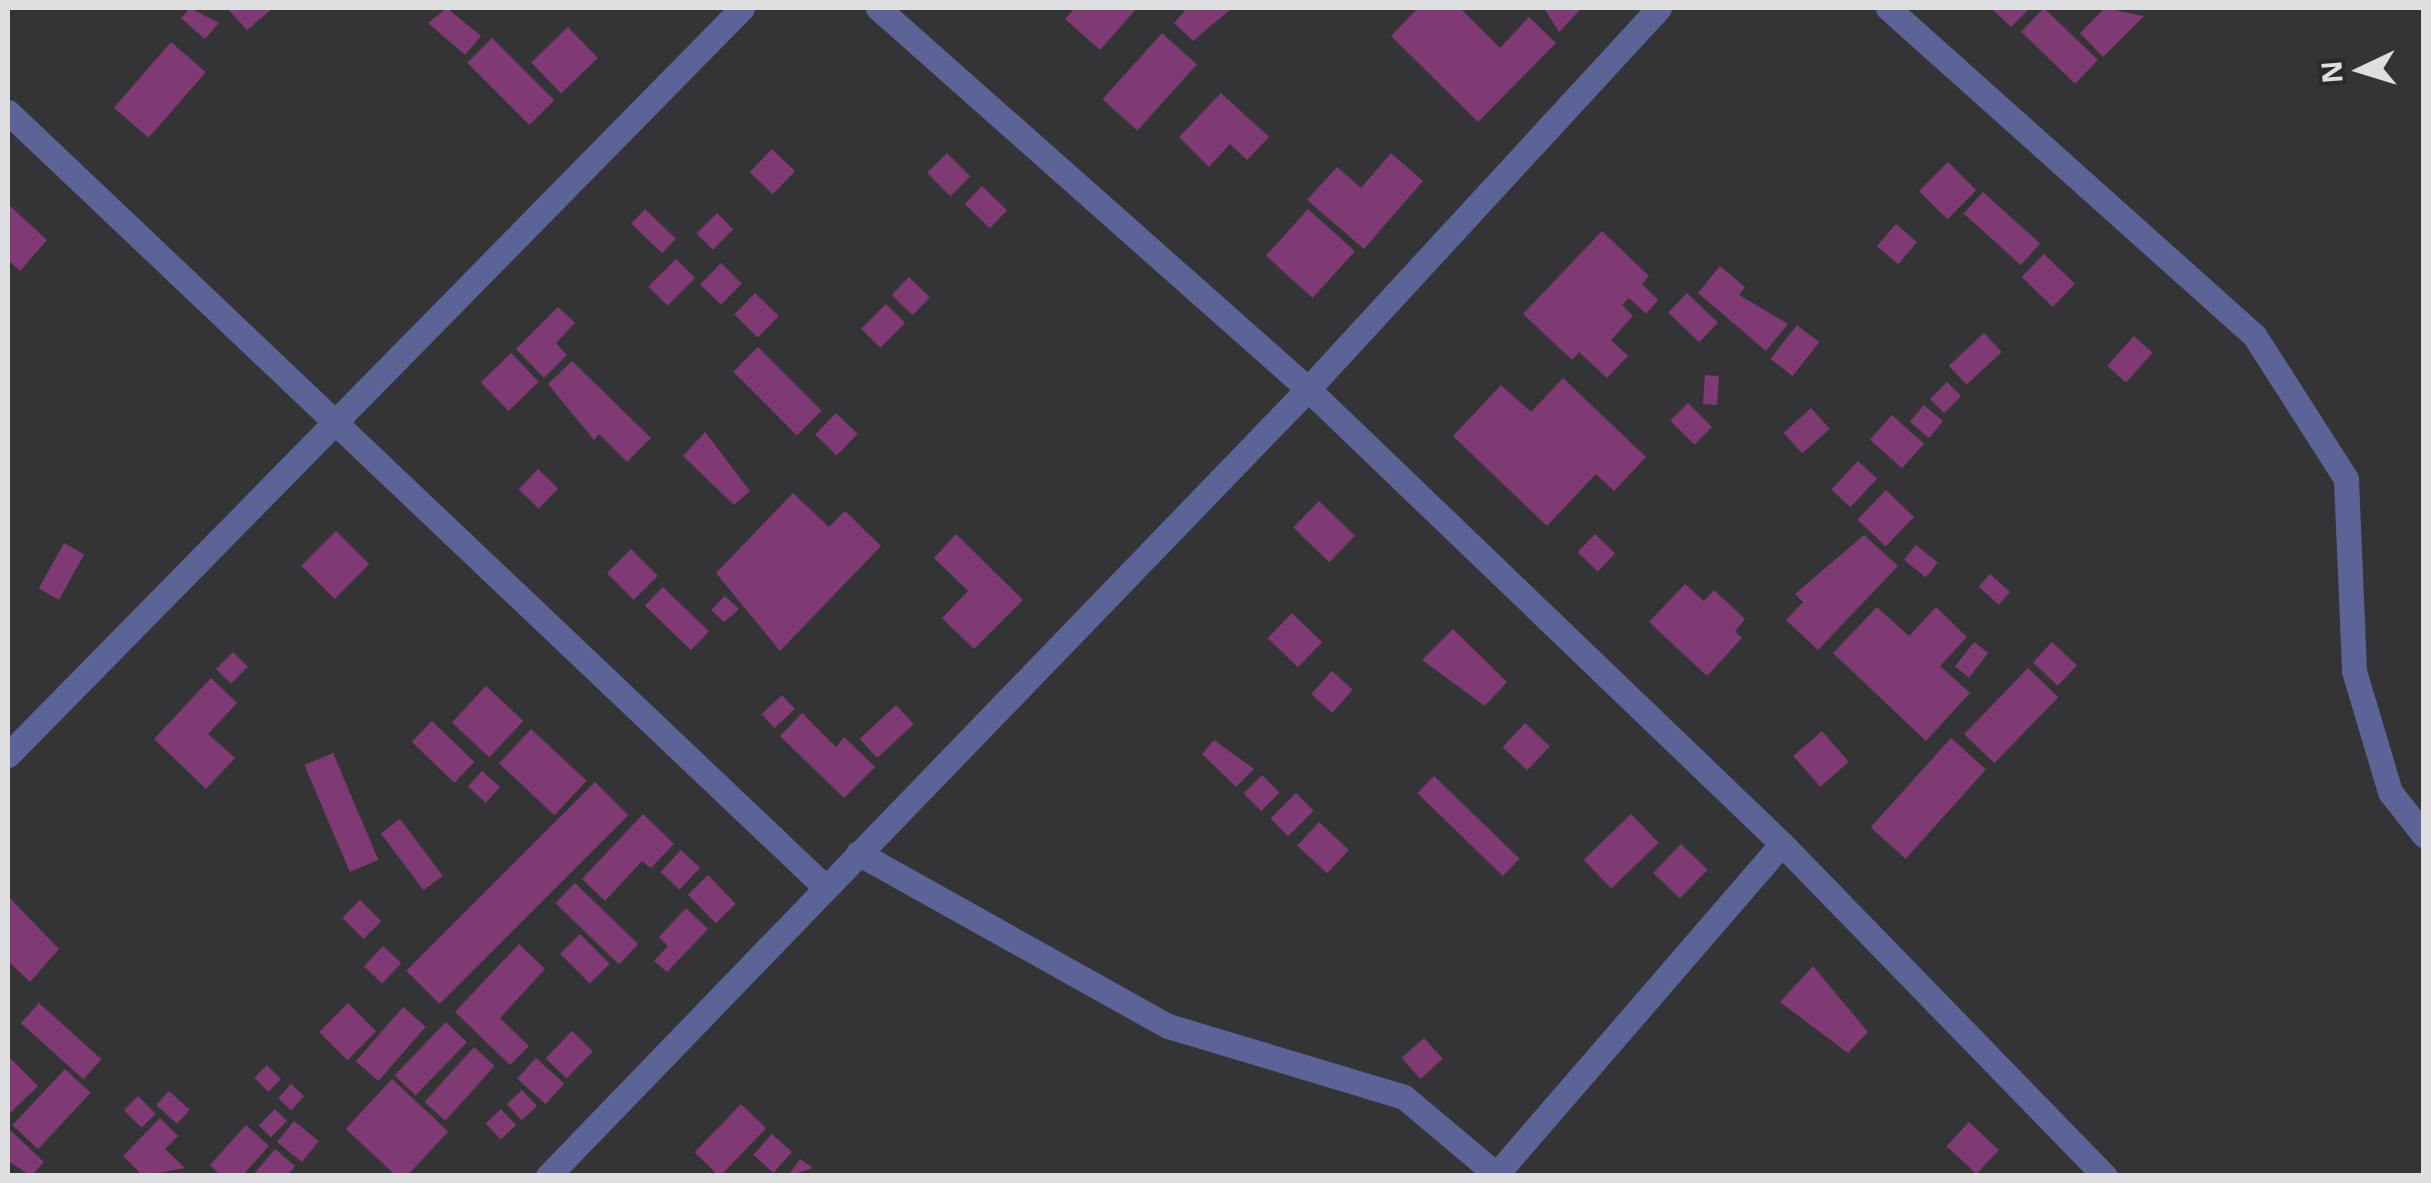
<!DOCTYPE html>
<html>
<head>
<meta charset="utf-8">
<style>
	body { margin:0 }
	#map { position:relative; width:2431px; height:1183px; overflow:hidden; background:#343336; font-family:"Noto Sans",sans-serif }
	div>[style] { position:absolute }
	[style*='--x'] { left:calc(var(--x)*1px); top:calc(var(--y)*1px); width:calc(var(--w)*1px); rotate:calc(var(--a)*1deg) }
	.building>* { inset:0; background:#7f3a73; transform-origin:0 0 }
	.minor>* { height:25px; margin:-12.5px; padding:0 12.5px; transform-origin:12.5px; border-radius:12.5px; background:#5c6396 }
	span { translate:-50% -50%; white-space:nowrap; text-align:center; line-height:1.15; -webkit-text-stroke:10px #2a292c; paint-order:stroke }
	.frame { position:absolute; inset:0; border:10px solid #dfdee0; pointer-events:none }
	.north { position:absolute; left:2311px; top:20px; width:100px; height:100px; -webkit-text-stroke:8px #2a292c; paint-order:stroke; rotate:266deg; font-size:28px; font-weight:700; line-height:40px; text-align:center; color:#dfdee0 }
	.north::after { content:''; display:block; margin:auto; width:35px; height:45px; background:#dfdee0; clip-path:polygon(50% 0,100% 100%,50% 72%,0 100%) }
</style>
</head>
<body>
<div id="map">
	<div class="building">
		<i style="clip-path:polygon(190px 8px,219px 23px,205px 39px,181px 18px)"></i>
		<i style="clip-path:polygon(227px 8px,273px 8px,247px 30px)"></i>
		<i style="clip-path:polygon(447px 8px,481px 36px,465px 55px,428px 23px)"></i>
		<i style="clip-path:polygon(1075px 8px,1137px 8px,1100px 50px,1065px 19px)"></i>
		<i style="clip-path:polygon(1187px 8px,1232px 8px,1193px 41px,1174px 23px)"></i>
		<i style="clip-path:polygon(1418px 8px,1460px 8px,1500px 48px,1529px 17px,1556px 43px,1478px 122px,1391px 36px)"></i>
		<i style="clip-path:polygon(1544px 8px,1578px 8px,1580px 10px,1559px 32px)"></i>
		<i style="clip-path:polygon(1991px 8px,2030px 8px,2011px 27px)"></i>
		<i style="left:2044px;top:8px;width:75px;height:33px;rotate:44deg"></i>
		<i style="clip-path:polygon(2105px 8px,2144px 16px,2103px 57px,2080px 33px)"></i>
		<i style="left:568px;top:27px;width:43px;height:51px;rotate:46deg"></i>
		<i style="left:1162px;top:33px;width:47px;height:89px;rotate:42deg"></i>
		<i style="left:492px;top:38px;width:88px;height:35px;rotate:45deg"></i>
		<i style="left:171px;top:42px;width:46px;height:87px;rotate:41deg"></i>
		<i style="clip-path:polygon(1221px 93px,1269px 137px,1247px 160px,1230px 144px,1209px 167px,1179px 137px)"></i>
		<i style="left:772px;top:149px;width:32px;height:32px;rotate:44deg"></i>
		<i style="left:947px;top:153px;width:33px;height:28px;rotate:45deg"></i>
		<i style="clip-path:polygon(1391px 153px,1423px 181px,1364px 249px,1307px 200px,1337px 167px,1361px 188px)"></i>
		<i style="left:1948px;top:162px;width:40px;height:41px;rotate:45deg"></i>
		<i style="left:982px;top:186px;width:35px;height:25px;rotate:44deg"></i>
		<i style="left:1983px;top:192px;width:77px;height:29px;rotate:42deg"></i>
		<i style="clip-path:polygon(8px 204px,47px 240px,20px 271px,8px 260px)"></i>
		<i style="left:645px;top:209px;width:43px;height:20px;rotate:44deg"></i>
		<i style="left:1308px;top:209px;width:63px;height:63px;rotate:42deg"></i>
		<i style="left:717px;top:213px;width:23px;height:29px;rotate:45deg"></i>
		<i style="left:1896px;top:224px;width:28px;height:29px;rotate:41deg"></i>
		<i style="clip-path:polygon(1602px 231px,1649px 276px,1642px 284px,1658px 300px,1646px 314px,1629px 298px,1622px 305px,1633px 316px,1611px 340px,1628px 356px,1607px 378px,1579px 352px,1572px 360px,1523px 314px)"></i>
		<i style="left:2044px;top:254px;width:43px;height:32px;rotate:44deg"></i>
		<i style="left:676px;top:259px;width:27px;height:39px;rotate:45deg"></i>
		<i style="left:721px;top:263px;width:29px;height:30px;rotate:44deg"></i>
		<i style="clip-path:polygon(1720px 266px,1745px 287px,1739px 295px,1788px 324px,1766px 351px,1698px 293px)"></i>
		<i style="left:909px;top:277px;width:29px;height:25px;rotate:44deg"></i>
		<i style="left:755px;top:293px;width:33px;height:30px;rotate:44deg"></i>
		<i style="left:1687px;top:293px;width:43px;height:27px;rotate:44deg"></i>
		<i style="left:886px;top:304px;width:27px;height:35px;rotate:45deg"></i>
		<i style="clip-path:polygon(558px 307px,575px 323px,556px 343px,567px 355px,544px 378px,516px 349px)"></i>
		<i style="left:1797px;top:325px;width:28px;height:43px;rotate:38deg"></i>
		<i style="left:1984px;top:333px;width:26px;height:48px;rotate:47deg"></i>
		<i style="left:2134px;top:336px;width:25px;height:40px;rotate:42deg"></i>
		<i style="left:758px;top:347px;width:90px;height:35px;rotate:45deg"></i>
		<i style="left:511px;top:353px;width:40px;height:42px;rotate:46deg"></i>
		<i style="clip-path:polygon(572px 361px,651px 438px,627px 462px,599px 434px,594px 440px,548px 384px)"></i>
		<i style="left:1705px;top:375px;width:14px;height:29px;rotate:4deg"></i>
		<i style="clip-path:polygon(1563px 378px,1646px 457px,1614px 491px,1596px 474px,1547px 526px,1453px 436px,1501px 385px,1531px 412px)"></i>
		<i style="left:1947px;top:382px;width:20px;height:24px;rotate:45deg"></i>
		<i style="left:1688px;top:403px;width:34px;height:25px;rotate:45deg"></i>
		<i style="left:1924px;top:405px;width:25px;height:22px;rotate:40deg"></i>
		<i style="left:1811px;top:408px;width:28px;height:37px;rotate:48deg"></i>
		<i style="left:836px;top:413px;width:30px;height:30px;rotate:44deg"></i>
		<i style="left:1892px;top:415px;width:43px;height:33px;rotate:42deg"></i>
		<i style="clip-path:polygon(705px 432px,750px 491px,734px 505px,683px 456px)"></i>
		<i style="left:1858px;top:461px;width:26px;height:39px;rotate:43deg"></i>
		<i style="left:538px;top:469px;width:28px;height:28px;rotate:44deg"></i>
		<i style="left:1886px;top:490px;width:39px;height:41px;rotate:44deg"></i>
		<i style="clip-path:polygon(793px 493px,829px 527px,845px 511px,881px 546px,780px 651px,716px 573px)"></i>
		<i style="left:1319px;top:501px;width:50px;height:37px;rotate:44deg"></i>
		<i style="left:336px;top:531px;width:47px;height:49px;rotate:45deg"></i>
		<i style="clip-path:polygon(956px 534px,1023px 600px,974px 649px,942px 618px,968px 591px,934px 558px)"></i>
		<i style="left:1595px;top:534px;width:28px;height:25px;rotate:44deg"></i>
		<i style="clip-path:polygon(1864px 535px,1898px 566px,1818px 650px,1786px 620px,1803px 602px,1795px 594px)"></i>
		<i style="left:64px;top:543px;width:23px;height:52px;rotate:29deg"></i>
		<i style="left:1916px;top:545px;width:28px;height:19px;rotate:39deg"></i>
		<i style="left:631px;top:549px;width:38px;height:34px;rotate:45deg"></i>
		<i style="left:1990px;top:574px;width:27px;height:17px;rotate:42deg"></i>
		<i style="clip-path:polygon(1685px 584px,1704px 601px,1714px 590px,1745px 619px,1735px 631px,1742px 638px,1707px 676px,1649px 622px)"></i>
		<i style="left:663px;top:587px;width:64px;height:26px;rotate:44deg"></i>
		<i style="clip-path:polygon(725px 596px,739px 609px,724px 622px,711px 610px)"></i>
		<i style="clip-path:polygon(1877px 607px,1909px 636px,1936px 607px,1967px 637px,1940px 666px,1970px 693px,1926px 741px,1833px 653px)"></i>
		<i style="left:1292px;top:613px;width:42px;height:35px;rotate:44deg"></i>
		<i style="clip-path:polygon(1453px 629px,1507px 682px,1485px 706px,1422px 660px)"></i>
		<i style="left:1974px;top:642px;width:18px;height:31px;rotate:38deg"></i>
		<i style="left:2052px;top:642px;width:34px;height:28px;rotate:43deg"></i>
		<i style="left:233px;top:652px;width:21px;height:24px;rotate:45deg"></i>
		<i style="left:2028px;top:668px;width:42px;height:92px;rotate:44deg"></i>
		<i style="left:1332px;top:671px;width:28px;height:31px;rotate:42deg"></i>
		<i style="clip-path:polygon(211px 678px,237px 703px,208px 734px,235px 758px,206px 789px,154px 739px)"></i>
		<i style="left:486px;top:686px;width:51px;height:50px;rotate:43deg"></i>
		<i style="left:782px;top:695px;width:19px;height:28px;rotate:47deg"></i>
		<i style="left:896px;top:705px;width:26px;height:50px;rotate:47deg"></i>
		<i style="clip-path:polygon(802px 713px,836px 747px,844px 737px,875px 767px,844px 798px,780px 736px)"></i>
		<i style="left:432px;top:721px;width:59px;height:29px;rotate:44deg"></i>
		<i style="left:1525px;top:723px;width:34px;height:33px;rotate:43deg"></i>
		<i style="left:531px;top:729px;width:76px;height:47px;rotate:43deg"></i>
		<i style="left:1822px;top:731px;width:41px;height:38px;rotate:49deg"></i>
		<i style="left:1951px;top:738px;width:47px;height:120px;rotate:42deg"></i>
		<i style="clip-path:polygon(1214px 740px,1254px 769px,1236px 787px,1202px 754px)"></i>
		<i style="left:333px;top:753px;width:116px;height:31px;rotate:67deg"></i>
		<i style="left:482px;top:771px;width:24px;height:21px;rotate:42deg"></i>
		<i style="left:1262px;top:775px;width:25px;height:26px;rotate:45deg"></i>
		<i style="left:1434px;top:776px;width:119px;height:24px;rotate:44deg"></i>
		<i style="left:595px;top:782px;width:47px;height:267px;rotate:45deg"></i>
		<i style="left:1296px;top:793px;width:25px;height:36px;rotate:45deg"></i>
		<i style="clip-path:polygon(643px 814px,674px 844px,651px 868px,642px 861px,605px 901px,582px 879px)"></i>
		<i style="left:1631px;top:814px;width:40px;height:66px;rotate:46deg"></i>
		<i style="left:400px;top:819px;width:71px;height:24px;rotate:53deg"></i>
		<i style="left:1319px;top:822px;width:41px;height:32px;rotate:43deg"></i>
		<i style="left:1681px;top:844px;width:37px;height:40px;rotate:44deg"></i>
		<i style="left:681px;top:850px;width:26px;height:30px;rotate:43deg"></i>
		<i style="left:708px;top:875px;width:40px;height:28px;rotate:46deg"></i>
		<i style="left:575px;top:883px;width:88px;height:28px;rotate:44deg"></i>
		<i style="clip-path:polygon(8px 896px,59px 949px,30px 982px,8px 961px)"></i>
		<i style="left:360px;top:900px;width:30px;height:25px;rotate:45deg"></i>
		<i style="clip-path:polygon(686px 908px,708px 929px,667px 972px,654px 961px,668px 946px,659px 937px)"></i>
		<i style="left:580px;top:934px;width:42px;height:28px;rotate:45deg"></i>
		<i style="clip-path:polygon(519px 944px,545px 969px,500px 1018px,529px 1046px,510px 1065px,455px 1012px)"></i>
		<i style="left:383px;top:946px;width:25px;height:28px;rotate:43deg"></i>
		<i style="clip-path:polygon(1813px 966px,1868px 1032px,1848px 1053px,1780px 1002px)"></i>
		<i style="left:39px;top:1003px;width:84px;height:27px;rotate:42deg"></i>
		<i style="left:348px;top:1003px;width:40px;height:41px;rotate:45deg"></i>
		<i style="left:403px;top:1007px;width:30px;height:72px;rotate:41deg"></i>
		<i style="left:446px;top:1022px;width:29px;height:74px;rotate:44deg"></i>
		<i style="left:572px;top:1031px;width:29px;height:38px;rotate:44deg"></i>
		<i style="left:1424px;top:1038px;width:28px;height:30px;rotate:48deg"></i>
		<i style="left:474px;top:1047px;width:28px;height:74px;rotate:42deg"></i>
		<i style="clip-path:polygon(9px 1057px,38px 1086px,8px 1115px,8px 1059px)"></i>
		<i style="left:536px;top:1058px;width:38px;height:28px;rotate:42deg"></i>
		<i style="left:267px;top:1065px;width:20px;height:18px;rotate:45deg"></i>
		<i style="left:65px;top:1069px;width:35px;height:77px;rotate:43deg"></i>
		<i style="left:392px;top:1079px;width:77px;height:68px;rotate:43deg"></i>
		<i style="left:291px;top:1084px;width:18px;height:19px;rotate:43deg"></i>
		<i style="left:522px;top:1090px;width:22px;height:21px;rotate:47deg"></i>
		<i style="left:169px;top:1091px;width:28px;height:19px;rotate:42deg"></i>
		<i style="left:138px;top:1096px;width:25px;height:20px;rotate:45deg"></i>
		<i style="left:741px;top:1104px;width:35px;height:67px;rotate:44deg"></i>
		<i style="left:275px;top:1109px;width:17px;height:23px;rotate:45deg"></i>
		<i style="left:501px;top:1109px;width:22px;height:21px;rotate:47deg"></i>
		<i style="clip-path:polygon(160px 1118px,178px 1136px,165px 1149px,185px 1168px,143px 1176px,123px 1156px)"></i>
		<i style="left:294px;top:1121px;width:32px;height:27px;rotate:39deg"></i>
		<i style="left:1969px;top:1122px;width:41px;height:33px;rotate:43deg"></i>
		<i style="clip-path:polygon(246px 1125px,269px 1146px,242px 1176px,221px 1176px,210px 1165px)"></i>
		<i style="clip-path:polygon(8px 1128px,44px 1162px,31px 1176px,8px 1161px)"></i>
		<i style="left:772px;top:1134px;width:27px;height:28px;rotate:42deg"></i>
		<i style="clip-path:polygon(275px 1149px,295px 1166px,287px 1176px,252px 1176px)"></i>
		<i style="clip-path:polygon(800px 1159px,813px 1168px,788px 1176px)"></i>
	</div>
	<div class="minor">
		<i style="--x:878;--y:8;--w:575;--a:41.54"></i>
		<i style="--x:1308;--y:389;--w:657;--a:43.83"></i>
		<i style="--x:1782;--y:844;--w:463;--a:45.8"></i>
		<i style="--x:1888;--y:8;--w:491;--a:41.8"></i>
		<i style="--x:2254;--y:335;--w:171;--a:57.4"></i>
		<i style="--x:2346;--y:479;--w:192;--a:87.6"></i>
		<i style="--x:2354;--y:671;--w:126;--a:73.4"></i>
		<i style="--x:2390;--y:792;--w:55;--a:51.7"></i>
		<i style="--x:8;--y:112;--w:1126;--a:43.49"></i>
		<i style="--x:8;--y:755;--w:1047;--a:-45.5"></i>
		<i style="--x:858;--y:853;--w:355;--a:29.2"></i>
		<i style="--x:1168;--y:1026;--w:246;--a:16.7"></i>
		<i style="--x:1404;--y:1097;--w:123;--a:40"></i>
		<i style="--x:548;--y:1176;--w:1094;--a:-46"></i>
		<i style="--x:1308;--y:389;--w:518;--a:-47.35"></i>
		<i style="--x:1495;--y:1176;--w:439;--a:-49.2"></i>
	</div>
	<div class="frame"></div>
	<div class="north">N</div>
</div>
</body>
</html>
